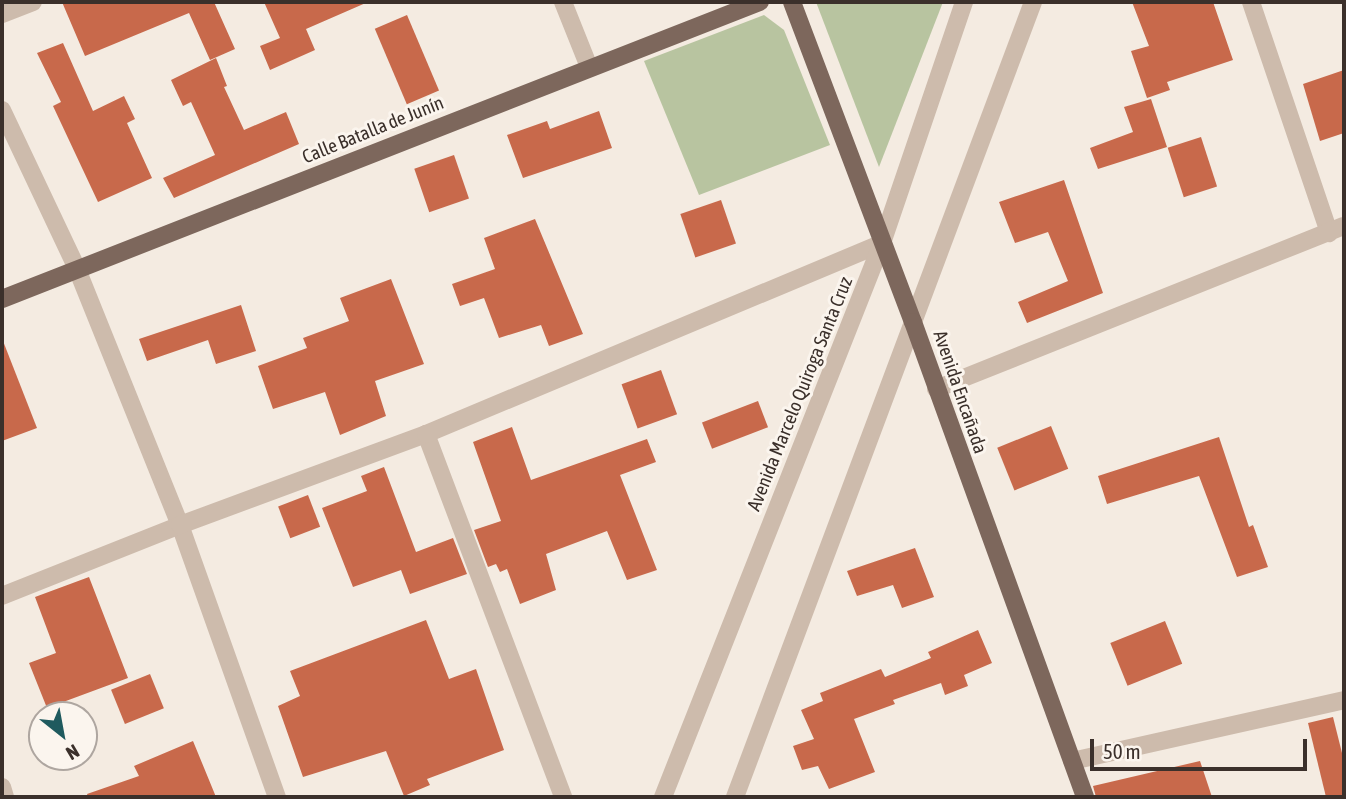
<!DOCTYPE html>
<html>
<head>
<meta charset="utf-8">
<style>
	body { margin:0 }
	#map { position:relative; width:1346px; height:799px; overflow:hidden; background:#f4ebe1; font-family:"Asap Condensed",sans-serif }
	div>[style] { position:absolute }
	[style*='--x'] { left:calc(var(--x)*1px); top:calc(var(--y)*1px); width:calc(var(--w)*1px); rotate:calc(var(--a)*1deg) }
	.green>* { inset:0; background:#b8c4a0 }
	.building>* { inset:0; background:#c8694b; transform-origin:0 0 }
	.minor>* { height:18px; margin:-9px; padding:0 9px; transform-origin:9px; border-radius:9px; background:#cdbbac }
	.major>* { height:18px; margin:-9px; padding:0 9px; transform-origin:9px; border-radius:9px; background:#7d675c }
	span { translate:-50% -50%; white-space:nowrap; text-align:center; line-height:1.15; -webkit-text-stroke:6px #fbf5ee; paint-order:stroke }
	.street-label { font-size:19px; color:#3b302b }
	.frame { position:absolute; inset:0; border:4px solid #3b302b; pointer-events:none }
	.north { position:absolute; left:28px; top:701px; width:70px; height:70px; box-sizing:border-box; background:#fbf5ee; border:2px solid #aea6a0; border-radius:50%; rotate:149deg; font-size:19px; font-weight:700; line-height:28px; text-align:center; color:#3b302b }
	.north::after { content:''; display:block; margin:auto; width:24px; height:32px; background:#1f5a5e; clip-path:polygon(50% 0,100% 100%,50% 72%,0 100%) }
	.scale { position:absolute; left:1090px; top:739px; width:217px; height:32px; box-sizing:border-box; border:4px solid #3b302b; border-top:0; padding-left:9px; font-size:21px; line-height:24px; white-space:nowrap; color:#3b302b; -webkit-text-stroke:5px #fbf5ee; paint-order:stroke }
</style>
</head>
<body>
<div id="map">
	<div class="green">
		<i style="clip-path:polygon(816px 2px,943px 2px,879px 167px)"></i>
		<i style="clip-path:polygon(764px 15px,784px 30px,830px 145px,699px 195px,644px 61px)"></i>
	</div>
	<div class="building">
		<i style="clip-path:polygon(62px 2px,214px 2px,235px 49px,210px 60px,189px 13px,85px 56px)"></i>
		<i style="clip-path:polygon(264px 2px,368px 2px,306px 29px,315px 50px,270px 70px,260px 46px,280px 38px)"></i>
		<i style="clip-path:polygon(1132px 2px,1213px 2px,1233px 60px,1167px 82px,1170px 90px,1147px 98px,1131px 51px,1149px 46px)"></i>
		<i style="left:407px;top:15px;width:82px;height:35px;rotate:67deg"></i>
		<i style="clip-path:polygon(63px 43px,93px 111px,124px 96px,135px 119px,127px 123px,152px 178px,98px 202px,53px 106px,61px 102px,37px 53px)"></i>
		<i style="clip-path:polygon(216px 58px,227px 86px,224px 87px,244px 130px,286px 112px,299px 144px,174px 198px,163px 178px,215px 155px,191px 102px,183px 106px,171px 80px)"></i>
		<i style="clip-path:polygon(1344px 70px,1344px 133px,1320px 141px,1303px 84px)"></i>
		<i style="clip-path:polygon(1151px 99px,1167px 147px,1098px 169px,1090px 148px,1133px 132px,1124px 107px)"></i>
		<i style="clip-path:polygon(599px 111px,612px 148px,523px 178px,507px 135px,547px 121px,550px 129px)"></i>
		<i style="left:1201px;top:137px;width:52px;height:35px;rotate:72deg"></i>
		<i style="left:454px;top:155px;width:46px;height:42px;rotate:71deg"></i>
		<i style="clip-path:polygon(1064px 180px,1103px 293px,1027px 323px,1018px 302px,1068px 281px,1048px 232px,1015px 243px,999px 202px)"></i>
		<i style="left:721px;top:200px;width:46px;height:43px;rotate:71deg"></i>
		<i style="clip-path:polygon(535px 219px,583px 334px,549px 346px,541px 325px,499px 338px,484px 298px,460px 306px,452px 284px,495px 269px,484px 238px)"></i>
		<i style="clip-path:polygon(391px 279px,424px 364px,375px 381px,386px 416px,340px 435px,325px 392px,273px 409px,258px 366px,307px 348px,303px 338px,349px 321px,340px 298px)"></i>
		<i style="clip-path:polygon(241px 305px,256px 351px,216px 364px,208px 340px,147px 361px,139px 339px)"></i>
		<i style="clip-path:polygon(3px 341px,37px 428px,2px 441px,2px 342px)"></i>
		<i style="left:661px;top:370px;width:47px;height:42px;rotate:70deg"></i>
		<i style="left:758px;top:401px;width:28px;height:60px;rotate:69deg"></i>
		<i style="left:1051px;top:426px;width:46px;height:58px;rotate:68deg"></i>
		<i style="clip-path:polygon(512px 427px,531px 480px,647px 439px,656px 462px,620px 475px,657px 570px,627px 580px,607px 531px,546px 554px,556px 590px,520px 604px,507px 569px,500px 572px,496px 564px,488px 567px,474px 530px,501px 521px,473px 442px)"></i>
		<i style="clip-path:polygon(1219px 437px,1249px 527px,1253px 525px,1268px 567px,1237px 577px,1199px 476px,1107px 504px,1098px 476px)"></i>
		<i style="clip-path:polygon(384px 467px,416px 552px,453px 538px,467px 574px,410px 594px,401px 570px,353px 587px,322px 508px,367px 491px,361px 476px)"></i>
		<i style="left:308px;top:495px;width:34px;height:32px;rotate:69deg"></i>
		<i style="clip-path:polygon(915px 548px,934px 597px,902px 608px,893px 585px,857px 596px,847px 571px)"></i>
		<i style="clip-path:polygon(89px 577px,128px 678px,47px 708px,29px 663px,56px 653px,35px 597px)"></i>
		<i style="clip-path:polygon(426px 620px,449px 679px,476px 669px,504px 750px,427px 779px,430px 785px,404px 796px,386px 751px,303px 777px,278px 706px,300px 696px,290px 671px)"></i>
		<i style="left:1165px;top:621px;width:46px;height:59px;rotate:68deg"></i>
		<i style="clip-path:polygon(978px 630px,992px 663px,964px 675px,968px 686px,945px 695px,941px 683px,893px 700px,895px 704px,854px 719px,875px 772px,829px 789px,818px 766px,802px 770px,793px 746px,814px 739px,801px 710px,823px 701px,820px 693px,881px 669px,885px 677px,931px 658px,928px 652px)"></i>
		<i style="left:150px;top:674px;width:37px;height:42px;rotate:68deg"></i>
		<i style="clip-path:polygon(1333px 717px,1344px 761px,1344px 797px,1326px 797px,1308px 723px)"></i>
		<i style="clip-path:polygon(193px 741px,216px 797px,88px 797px,87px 794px,139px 776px,134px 766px)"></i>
		<i style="clip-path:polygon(1200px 761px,1212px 797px,1096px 797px,1093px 786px)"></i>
	</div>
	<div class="minor">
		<i style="--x:563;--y:2;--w:70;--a:68.2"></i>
		<i style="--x:1251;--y:2;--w:244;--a:71.3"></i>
		<i style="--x:2;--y:14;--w:33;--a:-21"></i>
		<i style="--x:2;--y:110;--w:176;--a:64.7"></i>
		<i style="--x:77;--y:269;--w:276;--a:68.1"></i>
		<i style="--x:180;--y:525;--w:289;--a:70.4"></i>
		<i style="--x:936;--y:389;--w:439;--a:-21.8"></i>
		<i style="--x:426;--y:434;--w:388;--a:69.3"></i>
		<i style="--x:2;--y:596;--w:192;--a:-21.7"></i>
		<i style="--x:180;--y:525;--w:262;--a:-20.3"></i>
		<i style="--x:426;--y:434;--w:494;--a:-22.7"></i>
		<i style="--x:1072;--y:761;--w:279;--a:-12.6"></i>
		<i style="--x:2;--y:787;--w:10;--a:73"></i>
		<i style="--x:663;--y:797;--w:596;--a:-68.43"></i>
		<i style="--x:882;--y:243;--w:255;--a:-71.2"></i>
		<i style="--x:735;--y:797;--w:849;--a:-69.45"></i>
	</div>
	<div class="major">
		<i style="--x:792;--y:2;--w:342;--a:69.3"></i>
		<i style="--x:913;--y:322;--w:505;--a:70.09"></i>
		<i style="--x:2;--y:299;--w:814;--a:-21.4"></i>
	</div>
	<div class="street-label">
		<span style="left:373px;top:130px;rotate:-22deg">Calle Batalla de Junín</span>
		<span style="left:960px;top:392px;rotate:71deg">Avenida Encañada</span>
		<span style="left:800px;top:394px;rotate:-68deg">Avenida Marcelo Quiroga Santa Cruz</span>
	</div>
	<div class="frame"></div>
	<div class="north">N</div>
	<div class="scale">50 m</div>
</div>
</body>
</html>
